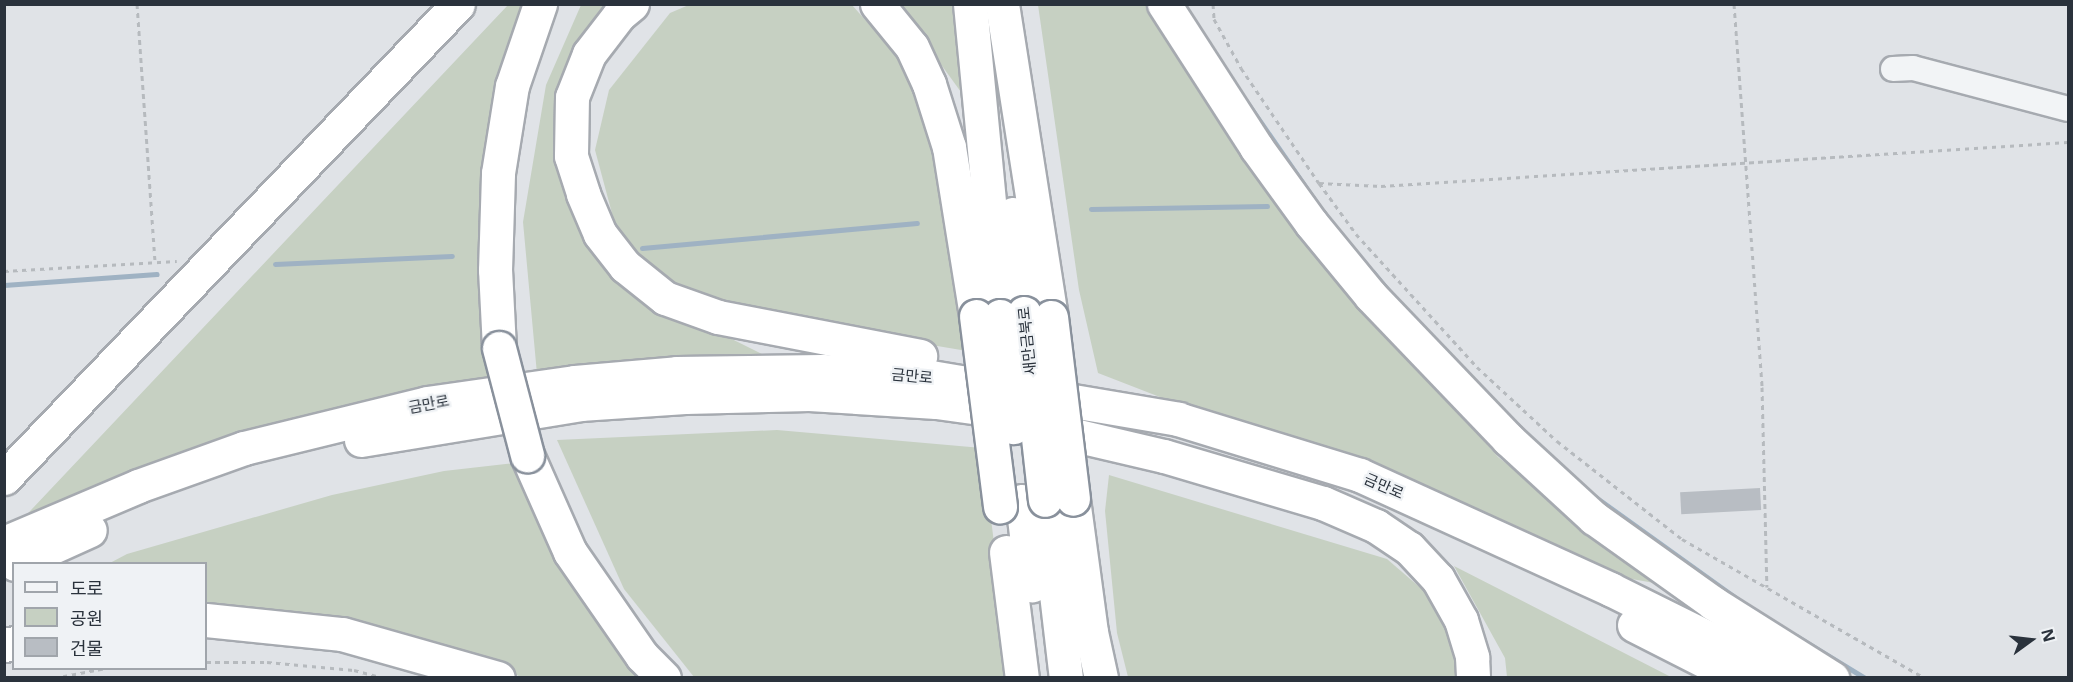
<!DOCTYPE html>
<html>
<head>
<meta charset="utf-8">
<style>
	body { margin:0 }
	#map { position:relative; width:2073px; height:682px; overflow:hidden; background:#e0e3e7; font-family:"Open Sans","Noto Sans KR",sans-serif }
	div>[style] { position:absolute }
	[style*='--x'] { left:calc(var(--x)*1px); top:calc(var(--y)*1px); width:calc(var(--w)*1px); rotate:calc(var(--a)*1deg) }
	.green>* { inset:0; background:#c6d0c2 }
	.stream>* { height:5px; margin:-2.5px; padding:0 2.5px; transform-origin:2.5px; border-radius:2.5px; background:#9fb2c3 }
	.building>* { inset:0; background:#b8bdc3; transform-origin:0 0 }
	.path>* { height:3px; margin-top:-1.5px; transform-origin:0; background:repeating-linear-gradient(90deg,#b6babe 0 4.5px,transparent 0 9px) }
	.roads { filter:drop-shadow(2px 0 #a6aab0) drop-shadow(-2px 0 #a6aab0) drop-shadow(0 2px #a6aab0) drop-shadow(0 -2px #a6aab0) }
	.minor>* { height:24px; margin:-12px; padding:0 12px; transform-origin:12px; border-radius:12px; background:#f2f4f6 }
	.highway>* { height:33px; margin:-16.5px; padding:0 16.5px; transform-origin:16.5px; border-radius:16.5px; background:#fff }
	.bridges { filter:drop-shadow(2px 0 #89919c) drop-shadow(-2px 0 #89919c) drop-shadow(0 2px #89919c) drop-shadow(0 -2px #89919c) }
	.highway-bridge>* { height:33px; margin:-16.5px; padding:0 16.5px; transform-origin:16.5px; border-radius:16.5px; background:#fff }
	span { translate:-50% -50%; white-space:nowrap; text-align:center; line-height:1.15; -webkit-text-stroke:4.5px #eff2f5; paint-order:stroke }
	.street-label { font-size:15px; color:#2a323c }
	.frame { position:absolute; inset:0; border:6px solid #2a323c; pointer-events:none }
	.legend { position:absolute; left:12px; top:562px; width:195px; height:108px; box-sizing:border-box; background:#eff2f5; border:2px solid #a0a5ab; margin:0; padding:8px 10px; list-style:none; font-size:18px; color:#2a323c }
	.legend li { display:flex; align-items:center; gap:12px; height:30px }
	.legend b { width:30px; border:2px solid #a0a5ab }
	.north { position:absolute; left:2001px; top:610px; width:60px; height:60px; -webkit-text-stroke:4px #eff2f5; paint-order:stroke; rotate:75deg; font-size:16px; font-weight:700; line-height:24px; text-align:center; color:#2a323c }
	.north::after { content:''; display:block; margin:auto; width:21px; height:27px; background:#2a323c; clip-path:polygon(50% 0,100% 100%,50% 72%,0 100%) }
</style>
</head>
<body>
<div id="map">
	<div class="green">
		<i style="clip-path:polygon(691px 4px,852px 5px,914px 75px,949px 201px,967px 351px,753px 315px,663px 280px,617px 232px,595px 150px,609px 90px,670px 13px)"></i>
		<i style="clip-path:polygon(508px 5px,531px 5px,485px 150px,483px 316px,497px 380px,15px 527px)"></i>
		<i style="clip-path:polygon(581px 5px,617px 5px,595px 22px,579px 213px,615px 281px,774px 360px,537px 374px,523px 222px,546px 85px)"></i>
		<i style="clip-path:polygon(898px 5px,954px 5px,966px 99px)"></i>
		<i style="clip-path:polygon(1038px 5px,1155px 5px,1274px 197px,1498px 457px,1660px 584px,1626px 578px,1098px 373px,1079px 290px)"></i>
		<i style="clip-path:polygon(777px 430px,982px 448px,1011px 677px,694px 677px,624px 589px,557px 440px)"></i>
		<i style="clip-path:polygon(515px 463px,658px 677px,521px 677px,472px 654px,206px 612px,206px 564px,108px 564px,127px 554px,332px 495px,444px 471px)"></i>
		<i style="clip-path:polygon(1109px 475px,1387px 559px,1438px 603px,1458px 665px,1458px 677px,1128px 677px,1117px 633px,1105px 511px)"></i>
		<i style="clip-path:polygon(1454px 566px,1671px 677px,1507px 677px,1505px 658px)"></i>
	</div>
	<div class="stream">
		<i style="--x:1246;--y:101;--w:135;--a:55.3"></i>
		<i style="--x:1091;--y:209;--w:176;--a:-1"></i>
		<i style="--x:642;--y:248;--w:276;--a:-5.2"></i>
		<i style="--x:275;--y:264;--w:177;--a:-2.6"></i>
		<i style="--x:1373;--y:272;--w:33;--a:50"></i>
		<i style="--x:4;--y:285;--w:153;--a:-4.1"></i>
		<i style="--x:1594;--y:496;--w:180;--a:35.7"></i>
		<i style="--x:1796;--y:636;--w:81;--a:31.3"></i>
	</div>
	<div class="building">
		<i style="left:1760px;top:488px;width:22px;height:80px;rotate:87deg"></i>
	</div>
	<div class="path">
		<i style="--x:137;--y:4;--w:260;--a:86"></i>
		<i style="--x:1213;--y:4;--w:15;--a:86"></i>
		<i style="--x:1214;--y:19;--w:56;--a:61.1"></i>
		<i style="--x:1241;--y:68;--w:139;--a:55.9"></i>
		<i style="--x:1319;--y:183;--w:63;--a:54"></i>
		<i style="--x:1356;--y:234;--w:180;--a:47.7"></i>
		<i style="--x:1477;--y:367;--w:109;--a:42.8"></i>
		<i style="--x:1557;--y:441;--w:159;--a:38.1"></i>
		<i style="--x:1682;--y:539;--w:280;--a:29.8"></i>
		<i style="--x:1734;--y:4;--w:384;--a:85.8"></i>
		<i style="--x:1762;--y:387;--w:200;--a:88.6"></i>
		<i style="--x:1319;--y:183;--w:62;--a:2.8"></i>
		<i style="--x:1381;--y:186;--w:688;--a:-3.66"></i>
		<i style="--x:4;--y:271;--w:173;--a:-3.3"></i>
		<i style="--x:206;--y:662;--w:61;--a:0"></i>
		<i style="--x:267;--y:662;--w:87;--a:5.3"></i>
		<i style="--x:354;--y:670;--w:30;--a:15"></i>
		<i style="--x:54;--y:678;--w:53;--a:-10.9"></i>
	</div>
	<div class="roads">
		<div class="minor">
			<i style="--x:1893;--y:69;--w:20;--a:-3"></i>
			<i style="--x:1913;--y:68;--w:160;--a:14.8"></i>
		</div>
		<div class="highway">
			<i style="--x:632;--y:4;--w:17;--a:140"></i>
			<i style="--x:619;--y:15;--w:49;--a:127.6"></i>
			<i style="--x:589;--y:54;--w:46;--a:111.6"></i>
			<i style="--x:572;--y:97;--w:59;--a:91"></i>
			<i style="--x:571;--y:156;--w:40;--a:72"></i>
			<i style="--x:583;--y:194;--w:43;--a:67"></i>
			<i style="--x:600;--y:234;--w:41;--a:52"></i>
			<i style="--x:625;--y:266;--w:51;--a:38.7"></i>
			<i style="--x:665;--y:298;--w:56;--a:19.7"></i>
			<i style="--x:718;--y:317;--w:206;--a:10.9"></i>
			<i style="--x:877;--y:4;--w:55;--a:50.9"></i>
			<i style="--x:912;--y:47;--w:41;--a:65.3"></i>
			<i style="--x:929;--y:84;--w:66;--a:72.4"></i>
			<i style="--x:949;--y:147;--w:171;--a:80.9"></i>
			<i style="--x:970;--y:4;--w:313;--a:84.5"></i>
			<i style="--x:1002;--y:4;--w:317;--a:81.1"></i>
			<i style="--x:1164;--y:4;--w:170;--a:57.2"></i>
			<i style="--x:1256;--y:147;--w:94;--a:54.1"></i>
			<i style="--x:1311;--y:223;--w:94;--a:50.6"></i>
			<i style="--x:1371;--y:296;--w:198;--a:46.2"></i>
			<i style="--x:1508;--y:439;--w:117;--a:42.6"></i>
			<i style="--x:1594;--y:518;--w:146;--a:35.5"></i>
			<i style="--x:1713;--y:603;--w:141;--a:32.2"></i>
			<i style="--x:1013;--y:214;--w:100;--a:83.7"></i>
			<i style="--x:499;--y:348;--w:78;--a:-92.9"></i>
			<i style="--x:495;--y:270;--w:97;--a:-88.2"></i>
			<i style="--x:498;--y:173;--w:88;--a:-80.9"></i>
			<i style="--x:512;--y:86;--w:87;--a:-71.1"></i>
			<i style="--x:1040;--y:427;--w:127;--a:13.2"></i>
			<i style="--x:1164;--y:456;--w:166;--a:16.5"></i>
			<i style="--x:1323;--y:503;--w:58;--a:23.5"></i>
			<i style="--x:1376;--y:526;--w:40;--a:34"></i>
			<i style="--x:1409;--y:548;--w:42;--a:46.9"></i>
			<i style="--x:1438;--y:579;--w:47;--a:60.7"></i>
			<i style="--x:1461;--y:620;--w:39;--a:73"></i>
			<i style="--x:1472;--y:657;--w:21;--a:87"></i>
			<i style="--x:361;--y:440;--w:222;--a:-9.3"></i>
			<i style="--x:580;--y:404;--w:105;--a:-3.8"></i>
			<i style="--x:685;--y:397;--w:124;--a:-1.4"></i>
			<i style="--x:809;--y:394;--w:127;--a:3.6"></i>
			<i style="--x:936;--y:402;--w:80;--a:7.9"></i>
			<i style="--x:527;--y:455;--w:106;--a:66.1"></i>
			<i style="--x:570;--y:552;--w:126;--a:55.3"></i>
			<i style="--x:642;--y:656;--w:31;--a:45"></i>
			<i style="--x:4;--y:478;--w:656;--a:-46.23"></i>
			<i style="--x:1073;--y:499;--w:134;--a:82.3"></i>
			<i style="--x:1091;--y:632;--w:47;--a:77.7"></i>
			<i style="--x:1045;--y:500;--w:179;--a:83.3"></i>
			<i style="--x:1022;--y:501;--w:85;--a:83.2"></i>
			<i style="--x:4;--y:543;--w:146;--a:-23"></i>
			<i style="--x:138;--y:486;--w:113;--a:-19.7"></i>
			<i style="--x:244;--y:448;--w:188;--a:-13.8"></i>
			<i style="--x:427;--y:403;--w:149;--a:-8.1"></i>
			<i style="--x:575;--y:382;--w:102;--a:-5"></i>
			<i style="--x:677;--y:373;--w:145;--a:-0.8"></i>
			<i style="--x:822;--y:371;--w:103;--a:2.8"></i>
			<i style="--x:925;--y:376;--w:257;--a:9.6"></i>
			<i style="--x:1178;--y:419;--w:190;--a:17.1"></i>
			<i style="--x:1360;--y:475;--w:275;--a:24.5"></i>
			<i style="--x:1610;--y:589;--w:200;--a:26.4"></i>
			<i style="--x:1006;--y:552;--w:127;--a:82.8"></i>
			<i style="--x:15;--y:564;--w:82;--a:-24.4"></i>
			<i style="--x:206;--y:620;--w:137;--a:5.9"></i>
			<i style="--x:342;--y:634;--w:162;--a:15.8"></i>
			<i style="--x:1634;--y:625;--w:117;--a:27"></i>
			<i style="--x:4;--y:645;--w:10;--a:-11"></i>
		</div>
	</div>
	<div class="bridges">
		<div class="highway-bridge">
			<i style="--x:1024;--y:313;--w:188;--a:83.6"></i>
			<i style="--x:976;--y:316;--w:192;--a:82.8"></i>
			<i style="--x:1000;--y:316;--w:112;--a:83.3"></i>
			<i style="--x:1051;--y:317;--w:183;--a:83.1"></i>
			<i style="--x:499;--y:348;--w:111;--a:75.3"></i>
		</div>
	</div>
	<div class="street-label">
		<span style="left:1027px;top:341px;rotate:-96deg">새만금북로</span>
		<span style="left:912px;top:376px;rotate:5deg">금만로</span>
		<span style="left:429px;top:404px;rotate:-11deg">금만로</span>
		<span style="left:1384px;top:486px;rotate:23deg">금만로</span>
	</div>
	<div class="frame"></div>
	<ul class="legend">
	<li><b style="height:8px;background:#f2f4f6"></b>도로</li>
	<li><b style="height:16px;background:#c6d0c2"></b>공원</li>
	<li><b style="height:16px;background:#b8bdc3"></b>건물</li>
	</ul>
	<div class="north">N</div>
</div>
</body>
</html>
